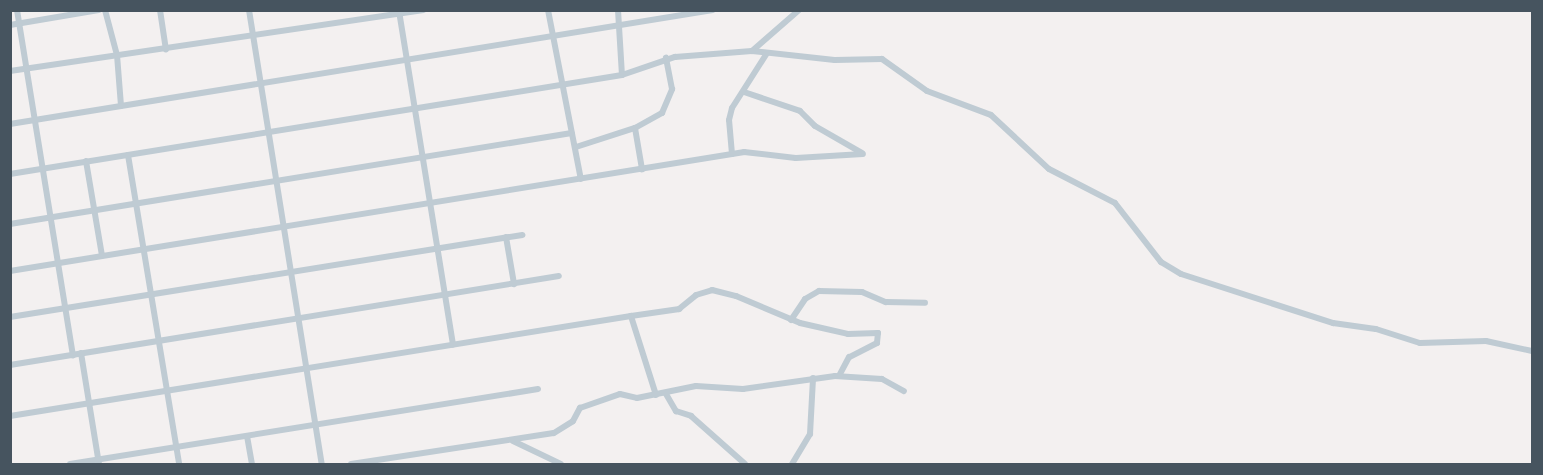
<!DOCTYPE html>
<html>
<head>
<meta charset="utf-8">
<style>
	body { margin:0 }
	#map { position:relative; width:1543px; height:475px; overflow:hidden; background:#f3f0f0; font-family:"Source Sans 3",sans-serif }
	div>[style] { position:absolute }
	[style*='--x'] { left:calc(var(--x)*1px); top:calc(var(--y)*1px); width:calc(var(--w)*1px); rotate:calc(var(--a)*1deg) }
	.minor>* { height:6px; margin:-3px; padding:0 3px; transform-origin:3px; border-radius:3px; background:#bfcbd3 }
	span { translate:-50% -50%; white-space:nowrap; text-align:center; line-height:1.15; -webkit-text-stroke:5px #fff; paint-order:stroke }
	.frame { position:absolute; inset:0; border:12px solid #46545f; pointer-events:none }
</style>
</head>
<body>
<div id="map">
	<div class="minor">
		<i style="--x:17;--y:10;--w:350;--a:80.8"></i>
		<i style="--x:105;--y:10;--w:47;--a:75.1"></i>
		<i style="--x:117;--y:55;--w:51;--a:85.5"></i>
		<i style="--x:160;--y:10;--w:40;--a:81.5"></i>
		<i style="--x:249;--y:10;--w:460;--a:80.9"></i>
		<i style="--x:548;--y:10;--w:172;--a:79"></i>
		<i style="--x:618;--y:10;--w:65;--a:86.5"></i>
		<i style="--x:399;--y:11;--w:338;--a:80.8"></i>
		<i style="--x:10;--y:25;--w:90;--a:-9.6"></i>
		<i style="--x:752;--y:51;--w:62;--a:-41.1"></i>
		<i style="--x:10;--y:71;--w:418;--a:-8.4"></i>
		<i style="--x:744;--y:92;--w:59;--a:18.7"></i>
		<i style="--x:800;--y:111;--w:21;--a:45"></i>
		<i style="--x:815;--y:126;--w:54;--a:29.9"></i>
		<i style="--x:10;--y:124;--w:712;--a:-9.21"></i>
		<i style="--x:635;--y:128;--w:42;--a:80.3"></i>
		<i style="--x:576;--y:147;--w:62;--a:-17.9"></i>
		<i style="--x:635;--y:128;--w:31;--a:-29"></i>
		<i style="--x:662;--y:113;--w:26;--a:-67"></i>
		<i style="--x:672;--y:89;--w:32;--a:-101"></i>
		<i style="--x:732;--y:154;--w:34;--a:-95"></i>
		<i style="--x:729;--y:120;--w:12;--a:-76"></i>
		<i style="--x:732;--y:108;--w:65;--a:-57.5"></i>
		<i style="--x:128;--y:155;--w:313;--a:80.6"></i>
		<i style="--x:86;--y:161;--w:96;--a:80.4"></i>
		<i style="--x:10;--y:174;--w:620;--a:-9.19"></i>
		<i style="--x:622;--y:75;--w:56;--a:-18.8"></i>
		<i style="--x:675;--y:57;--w:77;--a:-4.5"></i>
		<i style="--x:752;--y:51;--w:83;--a:6.2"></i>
		<i style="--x:835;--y:60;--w:47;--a:-1.2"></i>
		<i style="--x:882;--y:59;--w:55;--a:35.4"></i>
		<i style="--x:927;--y:91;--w:68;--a:20.6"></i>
		<i style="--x:991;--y:115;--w:79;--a:43"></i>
		<i style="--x:1049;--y:169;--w:74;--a:27.3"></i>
		<i style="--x:1115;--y:203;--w:75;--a:52.1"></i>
		<i style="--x:1161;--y:262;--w:23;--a:31"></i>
		<i style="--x:1181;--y:274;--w:160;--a:17.9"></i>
		<i style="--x:1333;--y:323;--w:43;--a:7.9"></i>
		<i style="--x:1376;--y:329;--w:46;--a:17.7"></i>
		<i style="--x:1420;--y:343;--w:66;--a:-1.7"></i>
		<i style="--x:1486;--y:341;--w:47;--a:12.3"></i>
		<i style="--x:10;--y:224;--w:569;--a:-9.2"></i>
		<i style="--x:506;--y:237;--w:48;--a:80.3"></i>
		<i style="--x:10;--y:271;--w:744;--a:-9.21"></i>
		<i style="--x:744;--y:152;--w:52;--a:6.6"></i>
		<i style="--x:796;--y:158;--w:67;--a:-3.4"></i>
		<i style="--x:10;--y:317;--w:519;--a:-9.1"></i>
		<i style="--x:791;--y:320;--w:25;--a:-56"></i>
		<i style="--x:805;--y:299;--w:16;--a:-30"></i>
		<i style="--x:819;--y:291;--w:43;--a:1.3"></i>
		<i style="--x:862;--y:292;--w:26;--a:23"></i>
		<i style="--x:886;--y:302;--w:39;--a:1"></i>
		<i style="--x:81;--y:353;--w:112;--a:80.8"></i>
		<i style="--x:10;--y:365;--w:556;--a:-9.21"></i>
		<i style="--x:666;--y:394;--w:20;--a:60"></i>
		<i style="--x:676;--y:411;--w:16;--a:18"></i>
		<i style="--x:691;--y:416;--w:72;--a:41.6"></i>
		<i style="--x:656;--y:395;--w:83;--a:-107.6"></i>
		<i style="--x:631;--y:316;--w:49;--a:-8.3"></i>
		<i style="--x:679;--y:309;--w:22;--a:-39"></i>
		<i style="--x:696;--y:295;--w:17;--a:-17"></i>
		<i style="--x:712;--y:290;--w:25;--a:14"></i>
		<i style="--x:736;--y:296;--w:69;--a:22.9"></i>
		<i style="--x:800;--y:323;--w:49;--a:12.9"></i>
		<i style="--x:848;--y:334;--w:30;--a:-2"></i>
		<i style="--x:878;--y:333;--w:10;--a:96"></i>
		<i style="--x:877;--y:343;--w:31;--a:153"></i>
		<i style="--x:849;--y:357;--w:21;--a:118"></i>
		<i style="--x:10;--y:416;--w:629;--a:-9.15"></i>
		<i style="--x:247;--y:436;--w:28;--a:80"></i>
		<i style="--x:513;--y:441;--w:53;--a:25.6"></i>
		<i style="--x:70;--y:464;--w:474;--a:-9.1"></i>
		<i style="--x:351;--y:464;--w:205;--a:-8.7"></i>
		<i style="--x:554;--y:433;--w:22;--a:-32"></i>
		<i style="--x:573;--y:421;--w:15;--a:-62"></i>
		<i style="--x:580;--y:408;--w:42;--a:-19.3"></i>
		<i style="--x:620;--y:394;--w:17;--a:13"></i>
		<i style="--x:637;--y:398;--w:60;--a:-11.5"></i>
		<i style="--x:696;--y:386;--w:47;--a:3.7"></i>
		<i style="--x:743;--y:389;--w:93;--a:-8"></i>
		<i style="--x:835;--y:376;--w:47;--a:3.7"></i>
		<i style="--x:882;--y:379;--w:25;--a:29"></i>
		<i style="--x:792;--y:464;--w:35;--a:-59"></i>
		<i style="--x:810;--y:434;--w:56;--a:-86.9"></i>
	</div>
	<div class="frame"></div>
</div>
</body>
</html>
